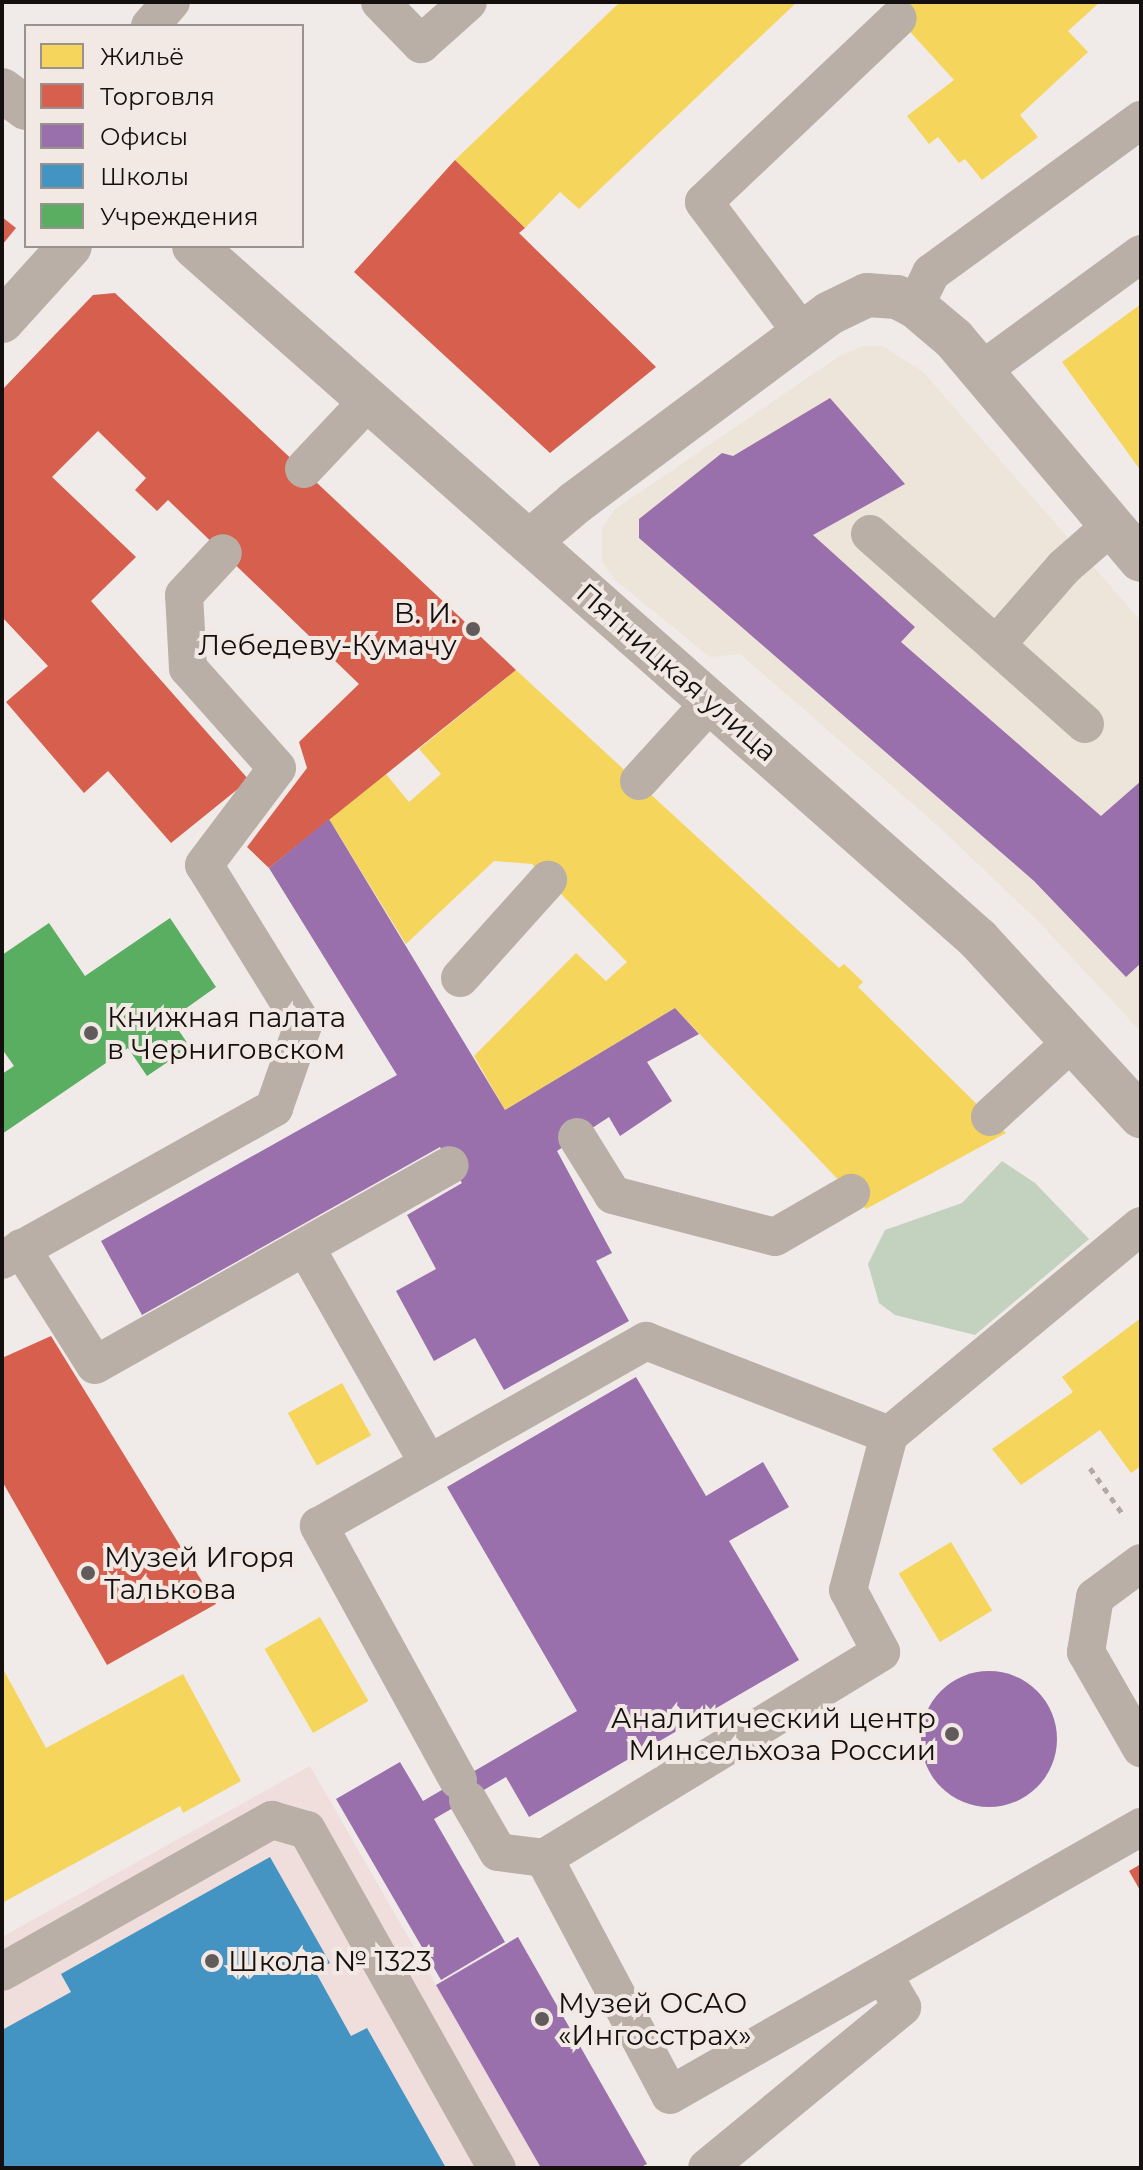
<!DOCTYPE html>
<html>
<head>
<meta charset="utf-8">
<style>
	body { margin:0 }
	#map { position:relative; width:1143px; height:2170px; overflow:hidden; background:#f0eae8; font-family:Montserrat,sans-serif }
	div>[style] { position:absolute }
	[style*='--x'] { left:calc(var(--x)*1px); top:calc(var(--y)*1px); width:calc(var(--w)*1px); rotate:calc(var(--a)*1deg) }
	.commercial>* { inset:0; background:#ede5d9 }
	.education>* { inset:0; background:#efdedc }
	.forest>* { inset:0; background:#c3d2be }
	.homes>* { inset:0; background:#f6d55c; transform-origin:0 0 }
	.shops>* { inset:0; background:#d6604d }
	.offices>* { inset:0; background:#9970ab }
	.round { border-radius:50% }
	.schools>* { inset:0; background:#4393c3 }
	.public>* { inset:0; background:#5aae61 }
	.path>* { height:5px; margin-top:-2.5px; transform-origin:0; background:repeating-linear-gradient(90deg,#b1a9a4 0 6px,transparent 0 12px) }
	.service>* { height:38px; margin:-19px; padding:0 19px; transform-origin:19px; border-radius:19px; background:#baafa7 }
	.pedestrian>* { height:44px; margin:-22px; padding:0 22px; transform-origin:22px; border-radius:22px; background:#baafa7 }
	.minor>* { height:44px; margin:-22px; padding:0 22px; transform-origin:22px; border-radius:22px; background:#baafa7 }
	.tertiary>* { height:44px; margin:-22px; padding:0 22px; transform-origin:22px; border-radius:22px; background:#baafa7 }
	.dots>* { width:22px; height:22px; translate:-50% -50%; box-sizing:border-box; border:4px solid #f3e9e4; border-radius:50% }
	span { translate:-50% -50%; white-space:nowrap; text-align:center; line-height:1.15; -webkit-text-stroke:8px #f3e9e4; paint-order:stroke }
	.poi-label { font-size:28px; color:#14100f }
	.right { translate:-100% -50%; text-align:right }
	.left { translate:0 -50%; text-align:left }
	.street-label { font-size:28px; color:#14100f }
	.frame { position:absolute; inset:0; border:4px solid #14100f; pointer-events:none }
	.legend { position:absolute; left:24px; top:24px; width:280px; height:224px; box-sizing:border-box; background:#f3e9e4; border:2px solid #9a928f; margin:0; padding:10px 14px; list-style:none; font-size:24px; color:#14100f }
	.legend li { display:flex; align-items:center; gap:16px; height:40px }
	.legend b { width:40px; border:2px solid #9a928f }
</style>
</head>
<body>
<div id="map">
	<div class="commercial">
		<i style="clip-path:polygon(863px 346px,883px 346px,923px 372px,1141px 621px,1141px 1032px,1039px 922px,937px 825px,740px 654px,710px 657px,615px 580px,602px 561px,602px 528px,614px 510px,841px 355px)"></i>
	</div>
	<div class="education">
		<i style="clip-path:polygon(310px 1766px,541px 2168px,2px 2168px,2px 1937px)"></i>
	</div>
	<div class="forest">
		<i style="clip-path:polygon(1002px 1161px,1035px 1183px,1089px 1239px,975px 1335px,895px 1315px,879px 1303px,868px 1264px,885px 1230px,962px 1203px)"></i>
	</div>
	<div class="homes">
		<i style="clip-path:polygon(620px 2px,797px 2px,579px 209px,560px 192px,525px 228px,455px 160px)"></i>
		<i style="clip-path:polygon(883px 2px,1100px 2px,1068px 31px,1088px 52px,1020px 115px,1038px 137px,982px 180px,965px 159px,959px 163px,938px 137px,929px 144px,907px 116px,954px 80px)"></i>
		<i style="clip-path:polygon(1141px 304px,1141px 471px,1062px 362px)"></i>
		<i style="clip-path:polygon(516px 670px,839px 968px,844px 964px,863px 982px,858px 987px,1006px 1133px,866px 1209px,675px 1008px,505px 1110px,474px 1056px,576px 953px,606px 981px,627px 962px,532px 864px,494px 861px,406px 944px,329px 819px,386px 774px,409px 802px,441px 774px,419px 749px)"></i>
		<i style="clip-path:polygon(1141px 1318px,1141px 1466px,1131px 1473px,1100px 1430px,1021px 1485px,992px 1449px,1073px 1392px,1062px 1377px)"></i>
		<i style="left:342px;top:1383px;width:60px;height:62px;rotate:61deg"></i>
		<i style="left:951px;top:1542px;width:80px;height:61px;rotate:59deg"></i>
		<i style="left:320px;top:1617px;width:97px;height:64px;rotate:60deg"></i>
		<i style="clip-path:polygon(2px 1667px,46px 1748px,183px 1674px,241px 1781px,183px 1813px,180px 1806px,2px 1903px)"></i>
	</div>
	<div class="shops">
		<i style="clip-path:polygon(455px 160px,525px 228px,519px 233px,656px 367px,550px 453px,354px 272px)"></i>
		<i style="clip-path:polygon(2px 217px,16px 228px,2px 245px)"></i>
		<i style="clip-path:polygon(115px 293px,516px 670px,269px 868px,247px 847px,307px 768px,299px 742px,359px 684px,168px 500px,157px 511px,135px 490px,146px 478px,98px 431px,52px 477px,136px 557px,91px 601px,249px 780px,171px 843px,108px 771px,84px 793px,6px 702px,48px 666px,2px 617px,2px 390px,93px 295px)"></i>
		<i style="clip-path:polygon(51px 1336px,216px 1604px,107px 1665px,2px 1481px,2px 1358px)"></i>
		<i style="clip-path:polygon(1141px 1864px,1141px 1892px,1129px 1871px)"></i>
	</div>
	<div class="offices">
		<i style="clip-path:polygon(830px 398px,905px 484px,813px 535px,915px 627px,901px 642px,1101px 816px,1141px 781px,1141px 963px,1126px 977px,1034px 881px,639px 538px,639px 519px,722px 453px,733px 456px)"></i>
		<i style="clip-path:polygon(329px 819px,505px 1110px,675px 1008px,699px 1034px,647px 1062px,672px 1101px,620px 1136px,609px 1117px,557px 1151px,612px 1253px,596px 1261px,629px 1321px,504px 1390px,475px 1338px,434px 1361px,396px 1291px,436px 1269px,407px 1215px,462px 1183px,440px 1147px,142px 1315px,101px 1241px,397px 1075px,269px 868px)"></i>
		<i style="clip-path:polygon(636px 1377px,706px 1496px,763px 1462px,789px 1507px,729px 1541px,799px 1660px,529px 1817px,506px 1777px,434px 1819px,505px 1942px,441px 1980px,336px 1799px,400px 1762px,423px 1801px,577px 1711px,447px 1487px)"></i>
		<i class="round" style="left:921px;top:1671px;width:136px;height:136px"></i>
		<i style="clip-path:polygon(518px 1937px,647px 2164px,639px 2168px,541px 2168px,436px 1985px)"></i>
	</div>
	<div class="schools">
		<i style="clip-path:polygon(270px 1857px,330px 1963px,315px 1971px,351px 2036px,367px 2028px,446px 2168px,2px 2168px,2px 2030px,71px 1992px,61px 1974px)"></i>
	</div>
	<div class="public">
		<i style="clip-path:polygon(170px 918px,216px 987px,171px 1019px,190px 1047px,147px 1076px,128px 1048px,2px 1134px,2px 1074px,14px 1066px,2px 1049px,2px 955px,49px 923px,85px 976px)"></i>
	</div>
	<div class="path">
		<i style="--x:1090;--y:1468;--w:55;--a:54.6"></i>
	</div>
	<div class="service">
		<i style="--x:380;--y:2;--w:59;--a:45.7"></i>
		<i style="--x:421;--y:44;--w:63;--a:-41.8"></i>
		<i style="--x:150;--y:26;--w:32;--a:-49"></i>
		<i style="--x:915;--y:306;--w:37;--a:-64"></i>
		<i style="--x:931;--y:273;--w:260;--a:-36.1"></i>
		<i style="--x:803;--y:334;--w:165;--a:-126.9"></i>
		<i style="--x:704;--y:202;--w:267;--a:-43.5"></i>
		<i style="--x:982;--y:370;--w:197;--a:-36.1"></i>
		<i style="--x:304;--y:469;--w:95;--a:-46.7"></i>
		<i style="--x:870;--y:534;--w:168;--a:41.4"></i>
		<i style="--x:996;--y:645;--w:103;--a:-48.9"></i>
		<i style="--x:1064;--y:567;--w:64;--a:-41.2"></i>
		<i style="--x:996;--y:645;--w:119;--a:41.6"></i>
		<i style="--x:639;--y:781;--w:105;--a:-47.7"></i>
		<i style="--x:460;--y:978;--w:132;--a:-48.1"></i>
		<i style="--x:990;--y:1117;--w:114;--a:-42.5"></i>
		<i style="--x:577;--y:1137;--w:68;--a:58.2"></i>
		<i style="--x:613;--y:1195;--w:167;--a:14.5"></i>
		<i style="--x:775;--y:1237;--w:88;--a:-30.1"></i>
		<i style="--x:21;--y:1248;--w:138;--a:57.7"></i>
		<i style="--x:95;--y:1365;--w:407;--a:-29.4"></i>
		<i style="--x:306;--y:1248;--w:247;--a:60.4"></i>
		<i style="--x:2;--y:1260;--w:312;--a:-29.2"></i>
		<i style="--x:274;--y:1108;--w:88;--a:-70.7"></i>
		<i style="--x:303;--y:1025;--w:188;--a:-121.7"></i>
		<i style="--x:204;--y:865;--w:121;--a:-53"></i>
		<i style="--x:277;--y:768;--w:134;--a:-131.7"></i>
		<i style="--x:188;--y:668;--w:73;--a:-93.1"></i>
		<i style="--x:184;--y:595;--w:57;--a:-47.1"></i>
		<i style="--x:1141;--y:1563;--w:57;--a:143.5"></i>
		<i style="--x:1095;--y:1597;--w:56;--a:99.3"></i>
		<i style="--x:1086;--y:1652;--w:111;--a:60.2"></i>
		<i style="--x:458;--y:1780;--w:290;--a:-118.7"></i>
		<i style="--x:319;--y:1526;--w:376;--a:-29.5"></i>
		<i style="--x:646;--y:1341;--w:261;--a:21.1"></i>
		<i style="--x:889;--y:1435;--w:327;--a:-39.7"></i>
		<i style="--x:468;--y:1800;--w:60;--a:60"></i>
		<i style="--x:498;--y:1852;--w:46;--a:7.4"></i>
		<i style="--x:544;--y:1858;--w:395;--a:-31.4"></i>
		<i style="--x:881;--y:1652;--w:70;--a:-118"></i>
		<i style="--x:848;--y:1590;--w:160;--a:-75.2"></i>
		<i style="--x:544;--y:1858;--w:268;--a:62"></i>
		<i style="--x:670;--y:2095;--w:542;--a:-29.64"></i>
		<i style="--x:2;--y:1972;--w:310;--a:-29.4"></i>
		<i style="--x:272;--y:1820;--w:36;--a:16"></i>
		<i style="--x:307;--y:1830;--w:388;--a:60.7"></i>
		<i style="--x:707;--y:2168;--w:253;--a:-39.5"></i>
		<i style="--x:902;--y:2007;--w:38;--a:-120"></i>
	</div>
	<div class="pedestrian">
		<i style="--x:2;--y:321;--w:101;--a:-47.8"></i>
	</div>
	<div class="minor">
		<i style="--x:529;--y:542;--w:60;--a:-40.3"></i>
		<i style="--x:575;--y:503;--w:318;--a:-36.7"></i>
		<i style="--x:830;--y:313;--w:41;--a:-25.9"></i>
		<i style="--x:867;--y:295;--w:30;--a:4"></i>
		<i style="--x:897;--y:297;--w:20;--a:27"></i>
		<i style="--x:915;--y:306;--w:51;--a:40.2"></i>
		<i style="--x:954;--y:339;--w:289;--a:49.8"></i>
	</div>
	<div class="tertiary">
		<i style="--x:2;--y:90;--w:30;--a:37"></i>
		<i style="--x:194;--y:246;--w:1046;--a:41.47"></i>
		<i style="--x:978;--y:939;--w:241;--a:47.4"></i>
	</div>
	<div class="dots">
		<i style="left:473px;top:629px;background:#615c5b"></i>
		<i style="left:91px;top:1033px;background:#615c5b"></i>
		<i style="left:88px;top:1573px;background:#615c5b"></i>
		<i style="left:952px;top:1734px;background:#615c5b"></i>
		<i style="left:212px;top:1961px;background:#615c5b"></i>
		<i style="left:542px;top:2019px;background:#615c5b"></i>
	</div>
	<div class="poi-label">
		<span class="right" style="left:457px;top:629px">В. И.<br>Лебедеву-Кумачу</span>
		<span class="left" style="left:107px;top:1033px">Книжная палата<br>в Черниговском</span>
		<span class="left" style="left:104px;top:1573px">Музей Игоря<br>Талькова</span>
		<span class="right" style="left:936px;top:1734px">Аналитический центр<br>Минсельхоза России</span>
		<span class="left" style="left:228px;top:1961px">Школа № 1323</span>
		<span class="left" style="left:558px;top:2019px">Музей ОСАО<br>«Ингосстрах»</span>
	</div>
	<div class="street-label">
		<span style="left:677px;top:672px;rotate:41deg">Пятницкая улица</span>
	</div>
	<div class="frame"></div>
	<ul class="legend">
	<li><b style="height:22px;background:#f6d55c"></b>Жильё</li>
	<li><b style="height:22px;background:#d6604d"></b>Торговля</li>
	<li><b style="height:22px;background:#9970ab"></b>Офисы</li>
	<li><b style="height:22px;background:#4393c3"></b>Школы</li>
	<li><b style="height:22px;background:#5aae61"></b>Учреждения</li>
	</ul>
</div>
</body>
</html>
